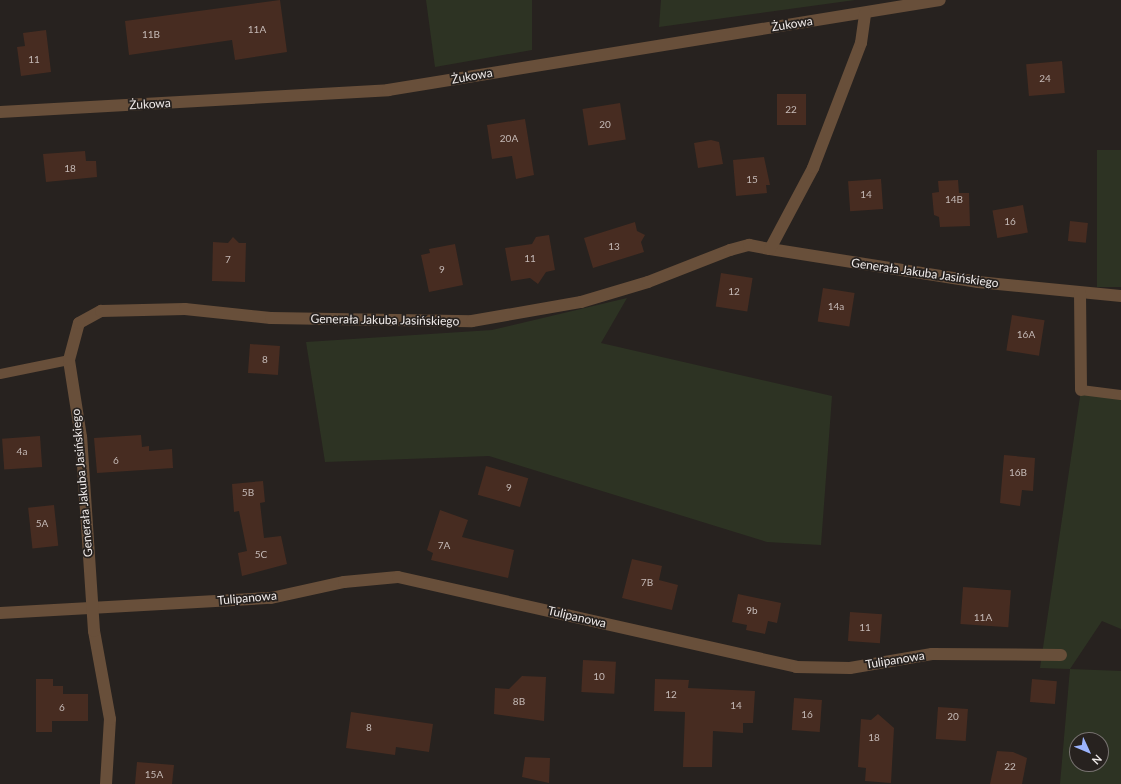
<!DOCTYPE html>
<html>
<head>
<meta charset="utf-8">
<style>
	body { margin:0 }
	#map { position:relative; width:1121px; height:784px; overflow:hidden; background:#27221f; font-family:Lato,sans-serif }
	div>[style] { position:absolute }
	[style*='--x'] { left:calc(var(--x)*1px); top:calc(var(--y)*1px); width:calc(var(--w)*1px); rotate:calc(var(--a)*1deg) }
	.green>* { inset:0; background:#2d3323; transform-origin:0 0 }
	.building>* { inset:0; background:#472c21; transform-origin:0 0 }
	.service>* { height:10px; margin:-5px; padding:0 5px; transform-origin:5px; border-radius:5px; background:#684f3a }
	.minor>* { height:12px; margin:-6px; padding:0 6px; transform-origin:6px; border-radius:6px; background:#684f3a }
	span { translate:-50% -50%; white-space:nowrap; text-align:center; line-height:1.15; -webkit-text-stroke:3.5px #27221f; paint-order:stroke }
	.number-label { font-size:10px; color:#c5bab7 }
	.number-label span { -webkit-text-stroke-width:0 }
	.street-label { font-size:12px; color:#efeae9 }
	.north { position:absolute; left:1069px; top:732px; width:40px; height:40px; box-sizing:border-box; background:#27221f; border:1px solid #777270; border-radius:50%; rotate:134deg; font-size:11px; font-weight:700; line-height:16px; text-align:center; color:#efeae9 }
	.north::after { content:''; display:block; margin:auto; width:14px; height:18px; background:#9bb4fd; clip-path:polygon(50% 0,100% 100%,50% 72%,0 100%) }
</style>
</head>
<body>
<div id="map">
	<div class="green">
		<i style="clip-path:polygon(426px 0,532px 0,532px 50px,435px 67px)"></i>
		<i style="clip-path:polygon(661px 0,855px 0,659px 27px)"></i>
		<i style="left:1097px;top:150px;width:24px;height:137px"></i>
		<i style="clip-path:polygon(627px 298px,601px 343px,832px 396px,821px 545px,767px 542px,489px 456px,325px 462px,306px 342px,492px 330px)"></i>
		<i style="clip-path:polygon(evenodd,1081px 390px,1121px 395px,1121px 629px,1102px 621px,1070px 669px,1121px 671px,1121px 784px,1060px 784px,1070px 669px,1040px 668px,1081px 390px,1077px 740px,1101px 740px,1101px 764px,1077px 764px,1077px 740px)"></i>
	</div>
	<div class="building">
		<i style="clip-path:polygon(280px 0,287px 52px,235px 60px,232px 40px,129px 55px,125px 21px)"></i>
		<i style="clip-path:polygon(46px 30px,51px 72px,21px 76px,17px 47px,25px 46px,23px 33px)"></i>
		<i style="left:1062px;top:61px;width:32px;height:36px;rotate:85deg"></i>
		<i style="left:806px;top:94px;width:31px;height:29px;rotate:90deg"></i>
		<i style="left:620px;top:103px;width:37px;height:38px;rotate:81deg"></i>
		<i style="clip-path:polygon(525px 119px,534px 175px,516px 179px,512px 156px,492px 159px,487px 125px)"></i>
		<i style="clip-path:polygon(711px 140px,719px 142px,723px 164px,698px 168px,694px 143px)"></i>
		<i style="clip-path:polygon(85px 151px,86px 161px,96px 161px,97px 177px,46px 182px,43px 154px)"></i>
		<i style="clip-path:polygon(764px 157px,770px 185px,766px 185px,767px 193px,736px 196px,733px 160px)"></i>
		<i style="left:881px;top:179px;width:30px;height:33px;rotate:86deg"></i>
		<i style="clip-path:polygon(958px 180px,959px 193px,969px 193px,970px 226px,940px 227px,939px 217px,934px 215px,932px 193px,939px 192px,938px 181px)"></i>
		<i style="left:1023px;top:205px;width:28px;height:31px;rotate:80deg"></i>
		<i style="left:1070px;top:221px;width:18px;height:20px;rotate:6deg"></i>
		<i style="clip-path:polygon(635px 222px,637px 231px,645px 235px,641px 242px,644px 252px,593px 268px,584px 238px)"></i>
		<i style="clip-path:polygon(549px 235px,555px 270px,546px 272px,538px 284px,530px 278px,511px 281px,505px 248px,532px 244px,536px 237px)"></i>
		<i style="clip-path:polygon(233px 237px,239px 243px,246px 243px,245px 282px,212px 281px,213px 242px,228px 243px)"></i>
		<i style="clip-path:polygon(455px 244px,463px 285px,429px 292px,421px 255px,430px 253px,429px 249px)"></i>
		<i style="left:721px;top:273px;width:32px;height:34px;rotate:9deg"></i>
		<i style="left:823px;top:288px;width:32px;height:34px;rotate:9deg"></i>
		<i style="left:1012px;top:315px;width:33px;height:36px;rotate:9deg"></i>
		<i style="left:250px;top:344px;width:30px;height:29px;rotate:4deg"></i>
		<i style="clip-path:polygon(141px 435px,142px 447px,149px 446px,149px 451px,172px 449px,173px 468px,97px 473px,94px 438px)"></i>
		<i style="left:40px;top:436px;width:31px;height:38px;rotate:86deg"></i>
		<i style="clip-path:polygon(1004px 455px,1035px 458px,1033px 491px,1022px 490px,1020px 506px,1000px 503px)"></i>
		<i style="left:486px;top:466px;width:44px;height:30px;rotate:16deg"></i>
		<i style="clip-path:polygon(263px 481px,265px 502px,260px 503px,264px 538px,281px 536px,287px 564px,242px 576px,238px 553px,247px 551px,239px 511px,234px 512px,232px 484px)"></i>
		<i style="left:54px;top:505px;width:41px;height:26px;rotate:84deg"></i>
		<i style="clip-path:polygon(440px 510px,468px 520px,462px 537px,514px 550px,508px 578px,431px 560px,433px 553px,427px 550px)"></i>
		<i style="clip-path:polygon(632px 559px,662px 566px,659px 580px,678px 585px,672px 610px,622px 598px)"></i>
		<i style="left:963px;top:587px;width:48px;height:37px;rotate:4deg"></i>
		<i style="clip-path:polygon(738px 594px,781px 603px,777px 623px,768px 621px,765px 634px,746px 630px,747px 625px,732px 622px)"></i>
		<i style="left:850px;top:612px;width:32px;height:29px;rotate:4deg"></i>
		<i style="left:583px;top:660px;width:33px;height:32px;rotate:3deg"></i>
		<i style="clip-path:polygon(522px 676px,546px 677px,544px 721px,494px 714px,495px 688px,509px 689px)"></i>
		<i style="clip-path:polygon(36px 679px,53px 679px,53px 686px,63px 686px,63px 694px,88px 694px,88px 721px,52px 721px,52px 732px,36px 732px)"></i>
		<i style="clip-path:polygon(655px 679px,689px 680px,688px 688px,755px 691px,753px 723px,743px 723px,743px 733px,713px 731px,712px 767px,683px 767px,685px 712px,654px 711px)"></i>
		<i style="left:1032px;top:679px;width:25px;height:23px;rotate:5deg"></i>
		<i style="left:794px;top:698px;width:28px;height:32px;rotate:4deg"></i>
		<i style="left:938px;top:707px;width:30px;height:32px;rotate:4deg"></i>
		<i style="clip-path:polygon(351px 712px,433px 724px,429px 752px,396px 747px,395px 755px,346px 748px)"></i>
		<i style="clip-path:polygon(878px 714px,894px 728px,891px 783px,865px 781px,866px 768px,858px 767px,861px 719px,871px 720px)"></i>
		<i style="clip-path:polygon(997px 751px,1013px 752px,1027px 758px,1022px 784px,990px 784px)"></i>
		<i style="clip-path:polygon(525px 757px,550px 758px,549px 783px,522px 777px)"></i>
		<i style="clip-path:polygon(137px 762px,174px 765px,172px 784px,135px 784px)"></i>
	</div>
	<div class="service">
		<i style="--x:0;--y:374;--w:70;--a:-11.5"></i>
		<i style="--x:1081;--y:390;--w:40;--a:7.1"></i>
	</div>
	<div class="minor">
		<i style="--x:0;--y:112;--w:389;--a:-3.2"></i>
		<i style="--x:388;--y:90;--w:559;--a:-9.26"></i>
		<i style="--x:770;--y:249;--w:211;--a:9"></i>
		<i style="--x:978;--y:282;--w:144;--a:5.6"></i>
		<i style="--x:1080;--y:293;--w:97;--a:89.4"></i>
		<i style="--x:0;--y:613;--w:271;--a:-3.2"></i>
		<i style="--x:271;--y:598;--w:75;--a:-12.4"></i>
		<i style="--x:344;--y:582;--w:54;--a:-5.3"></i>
		<i style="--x:398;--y:577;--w:408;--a:12.7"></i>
		<i style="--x:796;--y:667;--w:54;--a:1.1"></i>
		<i style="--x:850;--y:668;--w:83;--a:-9.7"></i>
		<i style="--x:932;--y:654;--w:129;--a:0.4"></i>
		<i style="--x:106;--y:784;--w:65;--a:-86.5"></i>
		<i style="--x:110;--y:719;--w:89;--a:-100.3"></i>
		<i style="--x:94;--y:631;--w:194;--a:-93.8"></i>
		<i style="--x:81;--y:437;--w:78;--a:-98.9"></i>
		<i style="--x:69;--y:360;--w:38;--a:-75"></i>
		<i style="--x:79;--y:323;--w:25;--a:-29"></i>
		<i style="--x:101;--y:311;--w:84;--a:-1.4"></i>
		<i style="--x:185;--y:309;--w:86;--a:6"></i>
		<i style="--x:271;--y:318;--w:201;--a:0.9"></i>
		<i style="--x:472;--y:321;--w:111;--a:-9.9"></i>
		<i style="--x:581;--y:302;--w:70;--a:-16.6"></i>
		<i style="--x:648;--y:282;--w:88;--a:-21.3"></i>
		<i style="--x:730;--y:250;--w:20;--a:-15"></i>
		<i style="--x:749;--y:245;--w:21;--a:11"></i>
		<i style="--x:770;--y:249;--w:92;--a:-62"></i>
		<i style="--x:813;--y:168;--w:134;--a:-69"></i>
		<i style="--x:861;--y:43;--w:30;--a:-82"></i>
	</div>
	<div class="number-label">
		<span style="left:257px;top:30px">11A</span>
		<span style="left:151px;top:35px">11B</span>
		<span style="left:34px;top:60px">11</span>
		<span style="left:1045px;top:79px">24</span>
		<span style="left:791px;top:110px">22</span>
		<span style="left:605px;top:125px">20</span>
		<span style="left:509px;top:139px">20A</span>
		<span style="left:70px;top:169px">18</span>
		<span style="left:752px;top:180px">15</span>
		<span style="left:866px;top:195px">14</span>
		<span style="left:954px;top:200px">14B</span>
		<span style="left:1010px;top:222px">16</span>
		<span style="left:614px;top:247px">13</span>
		<span style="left:530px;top:259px">11</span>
		<span style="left:228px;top:260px">7</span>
		<span style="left:442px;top:270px">9</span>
		<span style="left:734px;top:292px">12</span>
		<span style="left:836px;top:307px">14a</span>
		<span style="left:1026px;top:335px">16A</span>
		<span style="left:265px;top:360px">8</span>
		<span style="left:22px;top:452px">4a</span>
		<span style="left:116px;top:461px">6</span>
		<span style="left:1018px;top:473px">16B</span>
		<span style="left:509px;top:488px">9</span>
		<span style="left:248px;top:493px">5B</span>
		<span style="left:42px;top:524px">5A</span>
		<span style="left:444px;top:546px">7A</span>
		<span style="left:261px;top:555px">5C</span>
		<span style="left:647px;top:583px">7B</span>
		<span style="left:752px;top:611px">9b</span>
		<span style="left:983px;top:618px">11A</span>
		<span style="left:865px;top:628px">11</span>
		<span style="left:599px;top:677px">10</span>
		<span style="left:671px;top:695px">12</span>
		<span style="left:519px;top:702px">8B</span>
		<span style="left:736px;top:706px">14</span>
		<span style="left:62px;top:708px">6</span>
		<span style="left:807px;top:715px">16</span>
		<span style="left:953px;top:717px">20</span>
		<span style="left:369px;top:728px">8</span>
		<span style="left:874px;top:738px">18</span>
		<span style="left:1010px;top:767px">22</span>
		<span style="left:154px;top:775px">15A</span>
	</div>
	<div class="street-label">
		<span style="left:792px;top:24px;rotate:-9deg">Żukowa</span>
		<span style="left:472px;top:76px;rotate:-10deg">Żukowa</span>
		<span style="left:150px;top:104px;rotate:-3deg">Żukowa</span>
		<span style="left:925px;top:273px;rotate:8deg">Generała Jakuba Jasińskiego</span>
		<span style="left:385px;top:320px;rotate:1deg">Generała Jakuba Jasińskiego</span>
		<span style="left:82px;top:483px;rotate:-95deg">Generała Jakuba Jasińskiego</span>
		<span style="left:247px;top:598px;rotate:-5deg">Tulipanowa</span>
		<span style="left:577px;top:617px;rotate:13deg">Tulipanowa</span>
		<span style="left:895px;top:660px;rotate:-9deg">Tulipanowa</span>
	</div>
	<div class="north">N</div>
</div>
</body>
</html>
